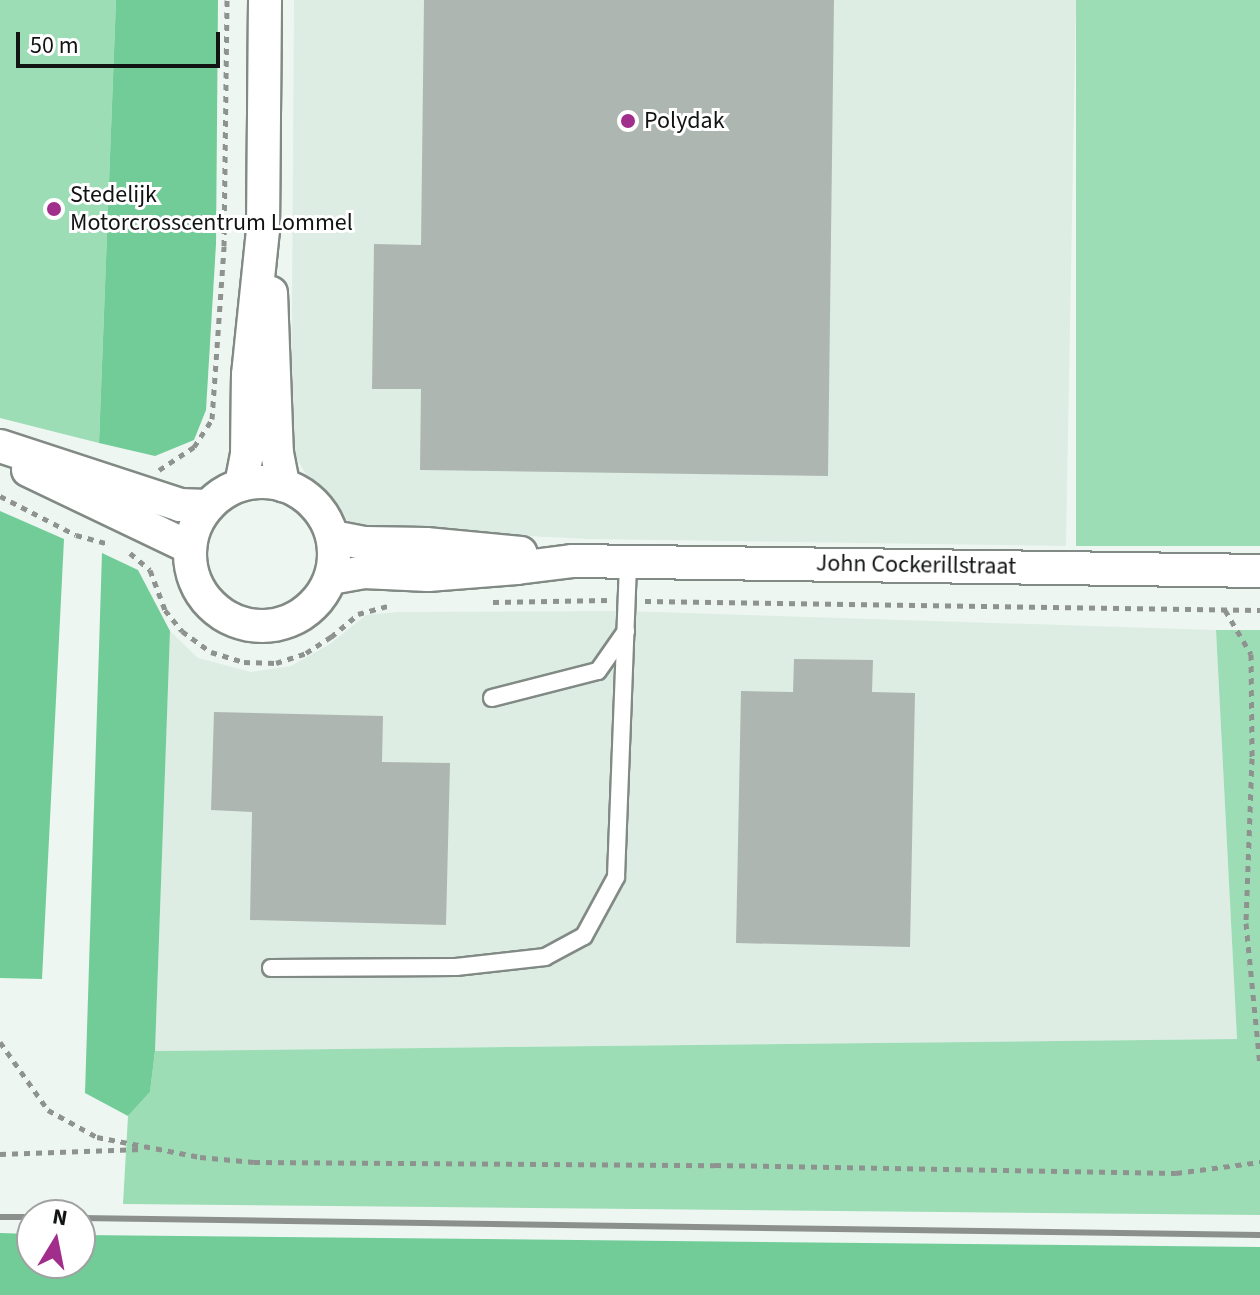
<!DOCTYPE html>
<html>
<head>
<meta charset="utf-8">
<style>
	body { margin:0 }
	#map { position:relative; width:1260px; height:1295px; overflow:hidden; background:#eef6f1; font-family:"Source Sans 3",sans-serif }
	div>[style] { position:absolute }
	[style*='--x'] { left:calc(var(--x)*1px); top:calc(var(--y)*1px); width:calc(var(--w)*1px); rotate:calc(var(--a)*1deg) }
	.built>* { inset:0; background:#ddede3 }
	.green>* { inset:0; background:#9cddb5; transform-origin:0 0 }
	.forest>* { inset:0; background:#71cc98 }
	.building>* { inset:0; background:#aeb6b1 }
	.path>* { height:5px; margin-top:-2.5px; transform-origin:0; background:repeating-linear-gradient(90deg,#8e9390 0 6px,transparent 0 12px) }
	.roads { filter:drop-shadow(2px 0 #828a85) drop-shadow(-2px 0 #828a85) drop-shadow(0 2px #828a85) drop-shadow(0 -2px #828a85) }
	.lane>* { height:16px; margin:-8px; padding:0 8px; transform-origin:8px; border-radius:8px; background:#fff }
	.street>* { height:32px; margin:-16px; padding:0 16px; transform-origin:16px; border-radius:16px; background:#fff }
	.street>.ring { margin:-16px; padding:0; box-sizing:content-box; background:none; border:32px solid #fff; border-radius:50% }
	.rail>* { height:6px; margin:-3px; padding:0 3px; transform-origin:3px; border-radius:3px; background:#8b908d }
	.dots>* { width:22px; height:22px; translate:-50% -50%; box-sizing:border-box; border:4px solid #fff; border-radius:50% }
	span { translate:-50% -50%; white-space:nowrap; text-align:center; line-height:1.15; -webkit-text-stroke:6px #fff; paint-order:stroke }
	.poi-label { font-size:24px; color:#121413 }
	.left { translate:0 -50%; text-align:left }
	.street-label { font-size:24px; color:#121413 }
	.north { position:absolute; left:16px; top:1199px; width:80px; height:80px; box-sizing:border-box; background:#fff; border:2px solid #a0a1a1; border-radius:50%; rotate:10deg; font-size:22px; font-weight:700; line-height:32px; text-align:center; color:#121413 }
	.north::after { content:''; display:block; margin:auto; width:28px; height:36px; background:#a12e8a; clip-path:polygon(50% 0,100% 100%,50% 72%,0 100%) }
	.scale { position:absolute; left:16px; top:32px; width:204px; height:36px; box-sizing:border-box; border:4px solid #121413; border-top:0; padding-left:10px; font-size:24px; line-height:28px; white-space:nowrap; color:#121413; -webkit-text-stroke:6px #fff; paint-order:stroke }
</style>
</head>
<body>
<div id="map">
	<div class="built">
		<i style="clip-path:polygon(294px 0,1076px 0,1066px 546px,587px 539px,356px 527px,321px 499px,291px 449px)"></i>
		<i style="clip-path:polygon(624px 611px,1216px 630px,1237px 1039px,155px 1051px,170px 631px,198px 658px,251px 672px,291px 666px,330px 644px,366px 615px,398px 612px)"></i>
	</div>
	<div class="green">
		<i style="clip-path:polygon(0 0,116px 0,99px 443px,0 418px)"></i>
		<i style="left:1076px;top:0;width:184px;height:546px"></i>
		<i style="clip-path:polygon(1216px 630px,1260px 630px,1260px 1215px,123px 1204px,128px 1116px,150px 1092px,155px 1051px,1237px 1039px)"></i>
	</div>
	<div class="forest">
		<i style="clip-path:polygon(116px 0,218px 0,216px 244px,206px 410px,194px 440px,155px 456px,99px 443px)"></i>
		<i style="clip-path:polygon(0 511px,64px 539px,42px 979px,0 978px)"></i>
		<i style="clip-path:polygon(102px 553px,138px 570px,170px 631px,155px 1051px,150px 1092px,128px 1116px,85px 1093px)"></i>
		<i style="clip-path:polygon(0 1233px,32px 1234px,32px 1263px,80px 1263px,80px 1235px,1260px 1247px,1260px 1295px,0 1295px)"></i>
	</div>
	<div class="building">
		<i style="clip-path:polygon(424px 0,834px 0,828px 476px,420px 470px,421px 389px,372px 389px,374px 244px,421px 245px)"></i>
		<i style="clip-path:polygon(794px 659px,873px 660px,872px 692px,915px 693px,910px 947px,736px 943px,741px 691px,793px 692px)"></i>
		<i style="clip-path:polygon(214px 712px,383px 716px,382px 762px,450px 763px,446px 925px,250px 920px,252px 812px,211px 810px)"></i>
	</div>
	<div class="path">
		<i style="--x:159;--y:470;--w:42;--a:-33.3"></i>
		<i style="--x:194;--y:447;--w:33;--a:-57"></i>
		<i style="--x:212;--y:419;--w:173;--a:-86"></i>
		<i style="--x:224;--y:246;--w:246;--a:-89.3"></i>
		<i style="--x:0;--y:496;--w:85;--a:27.2"></i>
		<i style="--x:76;--y:535;--w:35;--a:15"></i>
		<i style="--x:130;--y:553;--w:26;--a:40"></i>
		<i style="--x:150;--y:570;--w:43;--a:69.4"></i>
		<i style="--x:165;--y:610;--w:27;--a:51"></i>
		<i style="--x:182;--y:631;--w:36;--a:36"></i>
		<i style="--x:211;--y:652;--w:34;--a:17"></i>
		<i style="--x:244;--y:662;--w:32;--a:2"></i>
		<i style="--x:276;--y:663;--w:32;--a:-18"></i>
		<i style="--x:306;--y:653;--w:30;--a:-33"></i>
		<i style="--x:331;--y:637;--w:35;--a:-40"></i>
		<i style="--x:358;--y:614;--w:34;--a:-15"></i>
		<i style="--x:645;--y:601;--w:615;--a:0.84"></i>
		<i style="--x:493;--y:602;--w:114;--a:-1"></i>
		<i style="--x:1225;--y:610;--w:51;--a:59.4"></i>
		<i style="--x:1251;--y:654;--w:104;--a:89.4"></i>
		<i style="--x:1252;--y:758;--w:165;--a:92.1"></i>
		<i style="--x:1246;--y:923;--w:144;--a:84.4"></i>
		<i style="--x:0;--y:1042;--w:83;--a:54.8"></i>
		<i style="--x:48;--y:1110;--w:56;--a:28.9"></i>
		<i style="--x:97;--y:1137;--w:105;--a:11"></i>
		<i style="--x:200;--y:1157;--w:54;--a:5.3"></i>
		<i style="--x:254;--y:1162;--w:461;--a:0.4"></i>
		<i style="--x:715;--y:1165;--w:461;--a:1"></i>
		<i style="--x:1176;--y:1173;--w:85;--a:-7.5"></i>
		<i style="--x:0;--y:1154;--w:142;--a:-2"></i>
	</div>
	<div class="roads">
		<div class="lane">
			<i style="--x:492;--y:698;--w:109;--a:-14.3"></i>
			<i style="--x:598;--y:671;--w:49;--a:-55"></i>
			<i style="--x:271;--y:968;--w:185;--a:-0.3"></i>
			<i style="--x:456;--y:967;--w:90;--a:-6.4"></i>
			<i style="--x:545;--y:957;--w:44;--a:-28.3"></i>
			<i style="--x:584;--y:936;--w:67;--a:-61.5"></i>
			<i style="--x:616;--y:877;--w:317;--a:-87.8"></i>
		</div>
		<div class="street">
			<i style="--x:271;--y:293;--w:160;--a:87.9"></i>
			<i style="--x:277;--y:453;--w:33;--a:79"></i>
			<i style="--x:0;--y:446;--w:189;--a:18.1"></i>
			<i style="--x:180;--y:505;--w:27;--a:2"></i>
			<i style="--x:28;--y:470;--w:178;--a:25.6"></i>
			<i class="ring" style="left:190px;top:482px;width:112px;height:112px"></i>
			<i style="--x:241;--y:485;--w:31;--a:-79"></i>
			<i style="--x:247;--y:455;--w:80;--a:-89.3"></i>
			<i style="--x:248;--y:375;--w:146;--a:-84.1"></i>
			<i style="--x:263;--y:230;--w:230;--a:-89.5"></i>
			<i style="--x:333;--y:537;--w:33;--a:11"></i>
			<i style="--x:365;--y:543;--w:61;--a:0.9"></i>
			<i style="--x:426;--y:544;--w:95;--a:5.4"></i>
			<i style="--x:331;--y:578;--w:34;--a:-10"></i>
			<i style="--x:364;--y:572;--w:64;--a:2.7"></i>
			<i style="--x:428;--y:575;--w:89;--a:-4.5"></i>
			<i style="--x:517;--y:568;--w:55;--a:-7.3"></i>
			<i style="--x:572;--y:561;--w:688;--a:0.83"></i>
		</div>
	</div>
	<div class="rail">
		<i style="--x:0;--y:1217;--w:32;--a:0"></i>
		<i style="--x:80;--y:1218;--w:1180;--a:0.83"></i>
	</div>
	<div class="dots">
		<i style="left:628px;top:121px;background:#a12e8a"></i>
		<i style="left:54px;top:209px;background:#a12e8a"></i>
	</div>
	<div class="poi-label">
		<span class="left" style="left:644px;top:121px">Polydak</span>
		<span class="left" style="left:70px;top:209px">Stedelijk<br>Motorcrosscentrum Lommel</span>
	</div>
	<div class="street-label">
		<span style="left:916px;top:565px;rotate:1deg">John Cockerillstraat</span>
	</div>
	<div class="north">N</div>
	<div class="scale">50 m</div>
</div>
</body>
</html>
